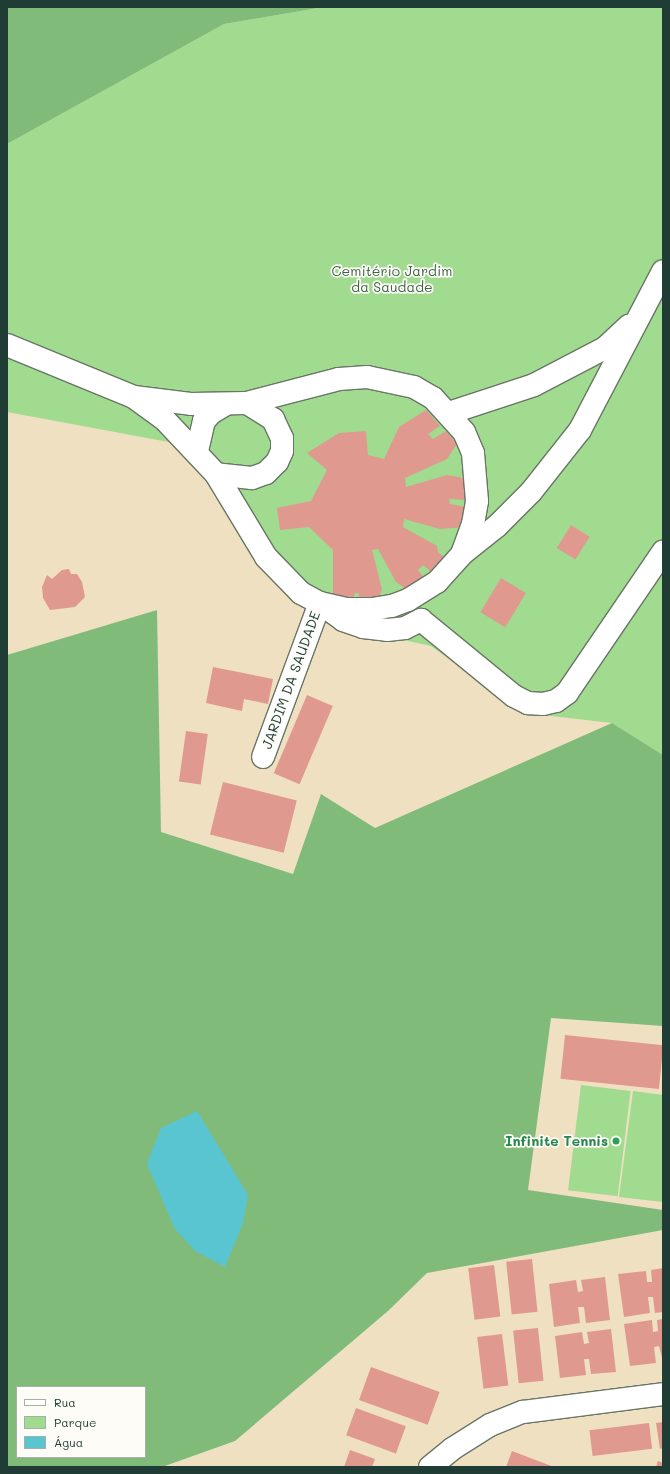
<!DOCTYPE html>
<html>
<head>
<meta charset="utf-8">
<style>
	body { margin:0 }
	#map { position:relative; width:670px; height:1474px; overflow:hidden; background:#efe0c1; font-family:Mali,sans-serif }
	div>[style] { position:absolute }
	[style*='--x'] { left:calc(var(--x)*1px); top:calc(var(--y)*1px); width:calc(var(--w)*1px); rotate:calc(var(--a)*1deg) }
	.green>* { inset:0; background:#a0db8f; transform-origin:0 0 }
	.forest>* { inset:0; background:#80bb7a }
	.water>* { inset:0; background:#58c5d1 }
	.building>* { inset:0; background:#e0998e; transform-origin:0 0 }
	.roads { filter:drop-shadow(1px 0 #687665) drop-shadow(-1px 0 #687665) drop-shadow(0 1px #687665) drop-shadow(0 -1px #687665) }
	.minor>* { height:22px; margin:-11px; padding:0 11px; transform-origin:11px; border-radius:11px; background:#fff }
	.major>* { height:22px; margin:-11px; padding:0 11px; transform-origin:11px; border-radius:11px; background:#fff }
	.dots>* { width:11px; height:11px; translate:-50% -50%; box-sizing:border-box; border:2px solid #fdfcf7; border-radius:50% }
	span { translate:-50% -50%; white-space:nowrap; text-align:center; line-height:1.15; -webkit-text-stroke:3.5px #fdfcf7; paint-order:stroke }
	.park-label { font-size:14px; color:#3f644b }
	.street-label { font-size:14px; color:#1f3d34 }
	.leisure-label { font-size:14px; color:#27864d; font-weight:700 }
	.right { translate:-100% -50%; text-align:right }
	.frame { position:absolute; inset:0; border:8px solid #1f3d34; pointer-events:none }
	.legend { position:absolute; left:16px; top:1386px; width:130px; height:72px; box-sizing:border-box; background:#fdfcf7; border:1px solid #a4b0a9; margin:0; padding:5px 7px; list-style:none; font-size:12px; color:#1f3d34 }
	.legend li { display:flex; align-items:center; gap:8px; height:20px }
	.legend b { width:20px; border:1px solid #a4b0a9 }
</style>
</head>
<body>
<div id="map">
	<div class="green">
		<i style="clip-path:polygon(324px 7px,663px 7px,663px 755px,612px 723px,525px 713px,431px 646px,316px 621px,286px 572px,174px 443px,7px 412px,7px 144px,224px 24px)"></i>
		<i style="left:581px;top:1085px;width:50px;height:106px;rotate:7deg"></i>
		<i style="clip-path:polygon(633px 1091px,663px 1095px,663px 1202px,619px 1197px)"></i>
	</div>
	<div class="forest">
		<i style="clip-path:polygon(7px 7px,324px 7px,224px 24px,7px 144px)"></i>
		<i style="clip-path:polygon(evenodd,157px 610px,161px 832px,293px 874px,321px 794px,375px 828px,612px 723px,663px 755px,663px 1026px,551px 1018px,528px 1190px,663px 1210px,663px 1230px,427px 1273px,388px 1311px,235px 1441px,162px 1467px,7px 1467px,7px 655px,157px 610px,17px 1387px,145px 1387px,145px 1457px,17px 1457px,17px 1387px)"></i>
	</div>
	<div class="water">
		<i style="clip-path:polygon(197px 1111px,248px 1195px,243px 1223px,225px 1267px,195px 1251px,175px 1229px,147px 1164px,161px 1128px)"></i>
	</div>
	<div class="building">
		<i style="clip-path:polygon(426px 410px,440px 426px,428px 434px,433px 439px,446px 431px,457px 444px,447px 459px,405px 478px,406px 487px,447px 475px,469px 479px,466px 500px,449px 499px,450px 504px,466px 507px,466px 527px,440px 529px,404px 519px,403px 527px,437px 546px,438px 552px,449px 561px,436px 576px,423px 565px,418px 570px,427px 581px,409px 591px,396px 582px,378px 549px,372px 550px,382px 589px,377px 603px,358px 602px,359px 593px,355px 593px,352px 603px,333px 601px,333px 550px,309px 527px,280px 530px,277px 508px,311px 501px,327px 470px,307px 453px,339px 433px,366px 431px,368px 455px,384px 459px,399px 427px)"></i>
		<i style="left:571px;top:525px;width:22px;height:27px;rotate:32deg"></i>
		<i style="clip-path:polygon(69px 569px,71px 574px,77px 574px,82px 582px,85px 597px,75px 607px,50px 610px,43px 598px,42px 587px,47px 575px,52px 579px,62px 570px)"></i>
		<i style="left:501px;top:578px;width:29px;height:40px;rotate:31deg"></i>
		<i style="clip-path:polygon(213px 667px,273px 679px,268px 704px,244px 699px,242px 711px,206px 703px)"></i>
		<i style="left:307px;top:695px;width:28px;height:85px;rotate:23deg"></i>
		<i style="left:186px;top:731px;width:22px;height:51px;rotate:8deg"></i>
		<i style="left:223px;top:782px;width:76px;height:54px;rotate:14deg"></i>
		<i style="left:565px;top:1035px;width:99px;height:44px;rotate:6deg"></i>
		<i style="left:532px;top:1259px;width:53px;height:26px;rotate:84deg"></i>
		<i style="left:494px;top:1265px;width:52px;height:26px;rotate:83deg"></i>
		<i style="clip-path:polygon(663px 1268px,663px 1312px,655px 1313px,653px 1297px,648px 1297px,650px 1313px,624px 1317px,618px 1274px,646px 1271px,647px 1282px,652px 1282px,651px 1270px)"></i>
		<i style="clip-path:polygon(605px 1277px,610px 1320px,586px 1323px,584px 1307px,578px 1307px,580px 1323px,554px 1327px,549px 1284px,576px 1280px,578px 1292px,583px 1291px,581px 1280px)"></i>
		<i style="clip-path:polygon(663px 1319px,663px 1362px,659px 1346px,654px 1347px,656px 1363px,630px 1366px,624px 1324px,652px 1320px,653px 1332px,658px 1331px,657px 1320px)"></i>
		<i style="left:538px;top:1328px;width:53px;height:25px;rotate:84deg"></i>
		<i style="clip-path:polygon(611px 1329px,616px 1372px,591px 1374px,589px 1359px,584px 1359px,586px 1375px,560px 1378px,555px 1336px,582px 1332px,584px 1344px,589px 1343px,587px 1332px)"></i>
		<i style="left:502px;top:1334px;width:52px;height:25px;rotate:83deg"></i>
		<i style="left:371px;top:1367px;width:73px;height:35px;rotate:20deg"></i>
		<i style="left:356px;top:1408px;width:53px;height:29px;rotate:20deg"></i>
		<i style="clip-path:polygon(663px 1422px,663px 1448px,660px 1449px,656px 1423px)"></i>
		<i style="left:649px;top:1423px;width:26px;height:60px;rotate:83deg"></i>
		<i style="clip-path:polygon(350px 1450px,375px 1459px,372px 1467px,344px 1467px)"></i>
		<i style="clip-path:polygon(512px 1451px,554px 1467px,506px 1467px)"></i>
		<i style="clip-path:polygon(658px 1461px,663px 1463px,663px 1467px,656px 1467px)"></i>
	</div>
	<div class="roads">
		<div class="minor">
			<i style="--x:7;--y:345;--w:137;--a:22.3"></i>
			<i style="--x:134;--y:397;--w:57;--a:7"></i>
			<i style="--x:191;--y:404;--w:56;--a:-1"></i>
			<i style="--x:247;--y:403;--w:31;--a:32"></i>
			<i style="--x:273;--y:419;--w:21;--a:65"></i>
			<i style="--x:282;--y:438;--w:13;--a:90"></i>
			<i style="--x:282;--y:451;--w:12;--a:114"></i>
			<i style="--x:277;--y:462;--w:16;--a:135"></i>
			<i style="--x:266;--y:473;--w:15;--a:160"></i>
			<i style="--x:252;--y:478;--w:36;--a:-174"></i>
			<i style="--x:216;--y:474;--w:76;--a:-133.4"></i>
			<i style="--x:164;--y:419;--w:37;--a:-144"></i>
			<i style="--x:449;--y:413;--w:89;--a:-18.2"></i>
			<i style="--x:534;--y:385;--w:80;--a:-27.5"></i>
			<i style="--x:605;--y:348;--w:33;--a:-43"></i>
			<i style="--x:197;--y:451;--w:31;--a:-77"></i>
			<i style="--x:204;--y:421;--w:11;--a:-49"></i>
			<i style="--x:211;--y:413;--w:17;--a:-31"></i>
			<i style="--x:216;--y:474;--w:97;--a:58.9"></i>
			<i style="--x:266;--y:557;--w:50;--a:45.8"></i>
			<i style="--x:301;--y:593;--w:21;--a:28"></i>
			<i style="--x:320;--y:603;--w:27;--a:13"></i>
			<i style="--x:346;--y:609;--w:26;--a:0"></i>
			<i style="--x:372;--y:609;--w:20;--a:-9"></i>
			<i style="--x:392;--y:606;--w:17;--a:-21"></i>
			<i style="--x:408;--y:600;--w:34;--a:-32"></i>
			<i style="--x:437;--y:582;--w:38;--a:-48"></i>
			<i style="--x:462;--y:554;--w:32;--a:-70"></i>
			<i style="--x:473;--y:524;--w:23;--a:-80"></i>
			<i style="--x:477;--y:501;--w:48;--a:-94.8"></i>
			<i style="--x:473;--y:453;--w:23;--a:-113"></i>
			<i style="--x:464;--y:432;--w:46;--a:-132.4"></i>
			<i style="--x:433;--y:398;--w:22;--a:-150"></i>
			<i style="--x:414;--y:387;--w:48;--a:-168"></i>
			<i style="--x:367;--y:377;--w:28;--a:176"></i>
			<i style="--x:339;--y:379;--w:95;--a:165.4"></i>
			<i style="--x:462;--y:554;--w:45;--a:-38.7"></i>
			<i style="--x:497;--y:526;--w:48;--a:-45"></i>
			<i style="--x:531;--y:492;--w:79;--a:-51.7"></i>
			<i style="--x:580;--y:430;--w:179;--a:-62.4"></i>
			<i style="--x:421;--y:620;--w:120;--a:39.3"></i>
			<i style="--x:514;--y:696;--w:16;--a:27"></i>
			<i style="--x:528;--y:703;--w:15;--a:4"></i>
			<i style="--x:543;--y:704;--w:13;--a:-13"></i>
			<i style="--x:556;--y:701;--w:14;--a:-36"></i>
			<i style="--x:567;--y:693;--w:171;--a:-55.8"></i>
			<i style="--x:263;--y:757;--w:164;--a:-69.7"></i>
			<i style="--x:320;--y:603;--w:29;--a:36"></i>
			<i style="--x:343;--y:620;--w:21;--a:19"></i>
			<i style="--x:363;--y:627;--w:24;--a:7"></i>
			<i style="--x:387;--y:630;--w:18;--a:-6"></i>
			<i style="--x:405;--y:628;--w:18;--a:-27"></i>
		</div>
		<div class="major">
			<i style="--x:430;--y:1467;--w:28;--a:-39"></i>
			<i style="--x:452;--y:1449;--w:45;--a:-32.3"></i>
			<i style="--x:490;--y:1425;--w:35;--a:-22"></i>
			<i style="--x:523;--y:1412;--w:141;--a:-7.3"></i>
		</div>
	</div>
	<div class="dots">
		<i style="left:616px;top:1141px;background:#2e9e5b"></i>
	</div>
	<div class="park-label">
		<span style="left:392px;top:279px">Cemitério Jardim<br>da Saudade</span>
	</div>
	<div class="street-label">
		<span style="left:291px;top:680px;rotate:-70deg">JARDIM DA SAUDADE</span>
	</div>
	<div class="leisure-label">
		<span class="right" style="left:608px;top:1141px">Infinite Tennis</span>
	</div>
	<div class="frame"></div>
	<ul class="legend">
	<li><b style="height:5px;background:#fff"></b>Rua</li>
	<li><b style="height:11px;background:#a0db8f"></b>Parque</li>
	<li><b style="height:11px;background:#58c5d1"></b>Água</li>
	</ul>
</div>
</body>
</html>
